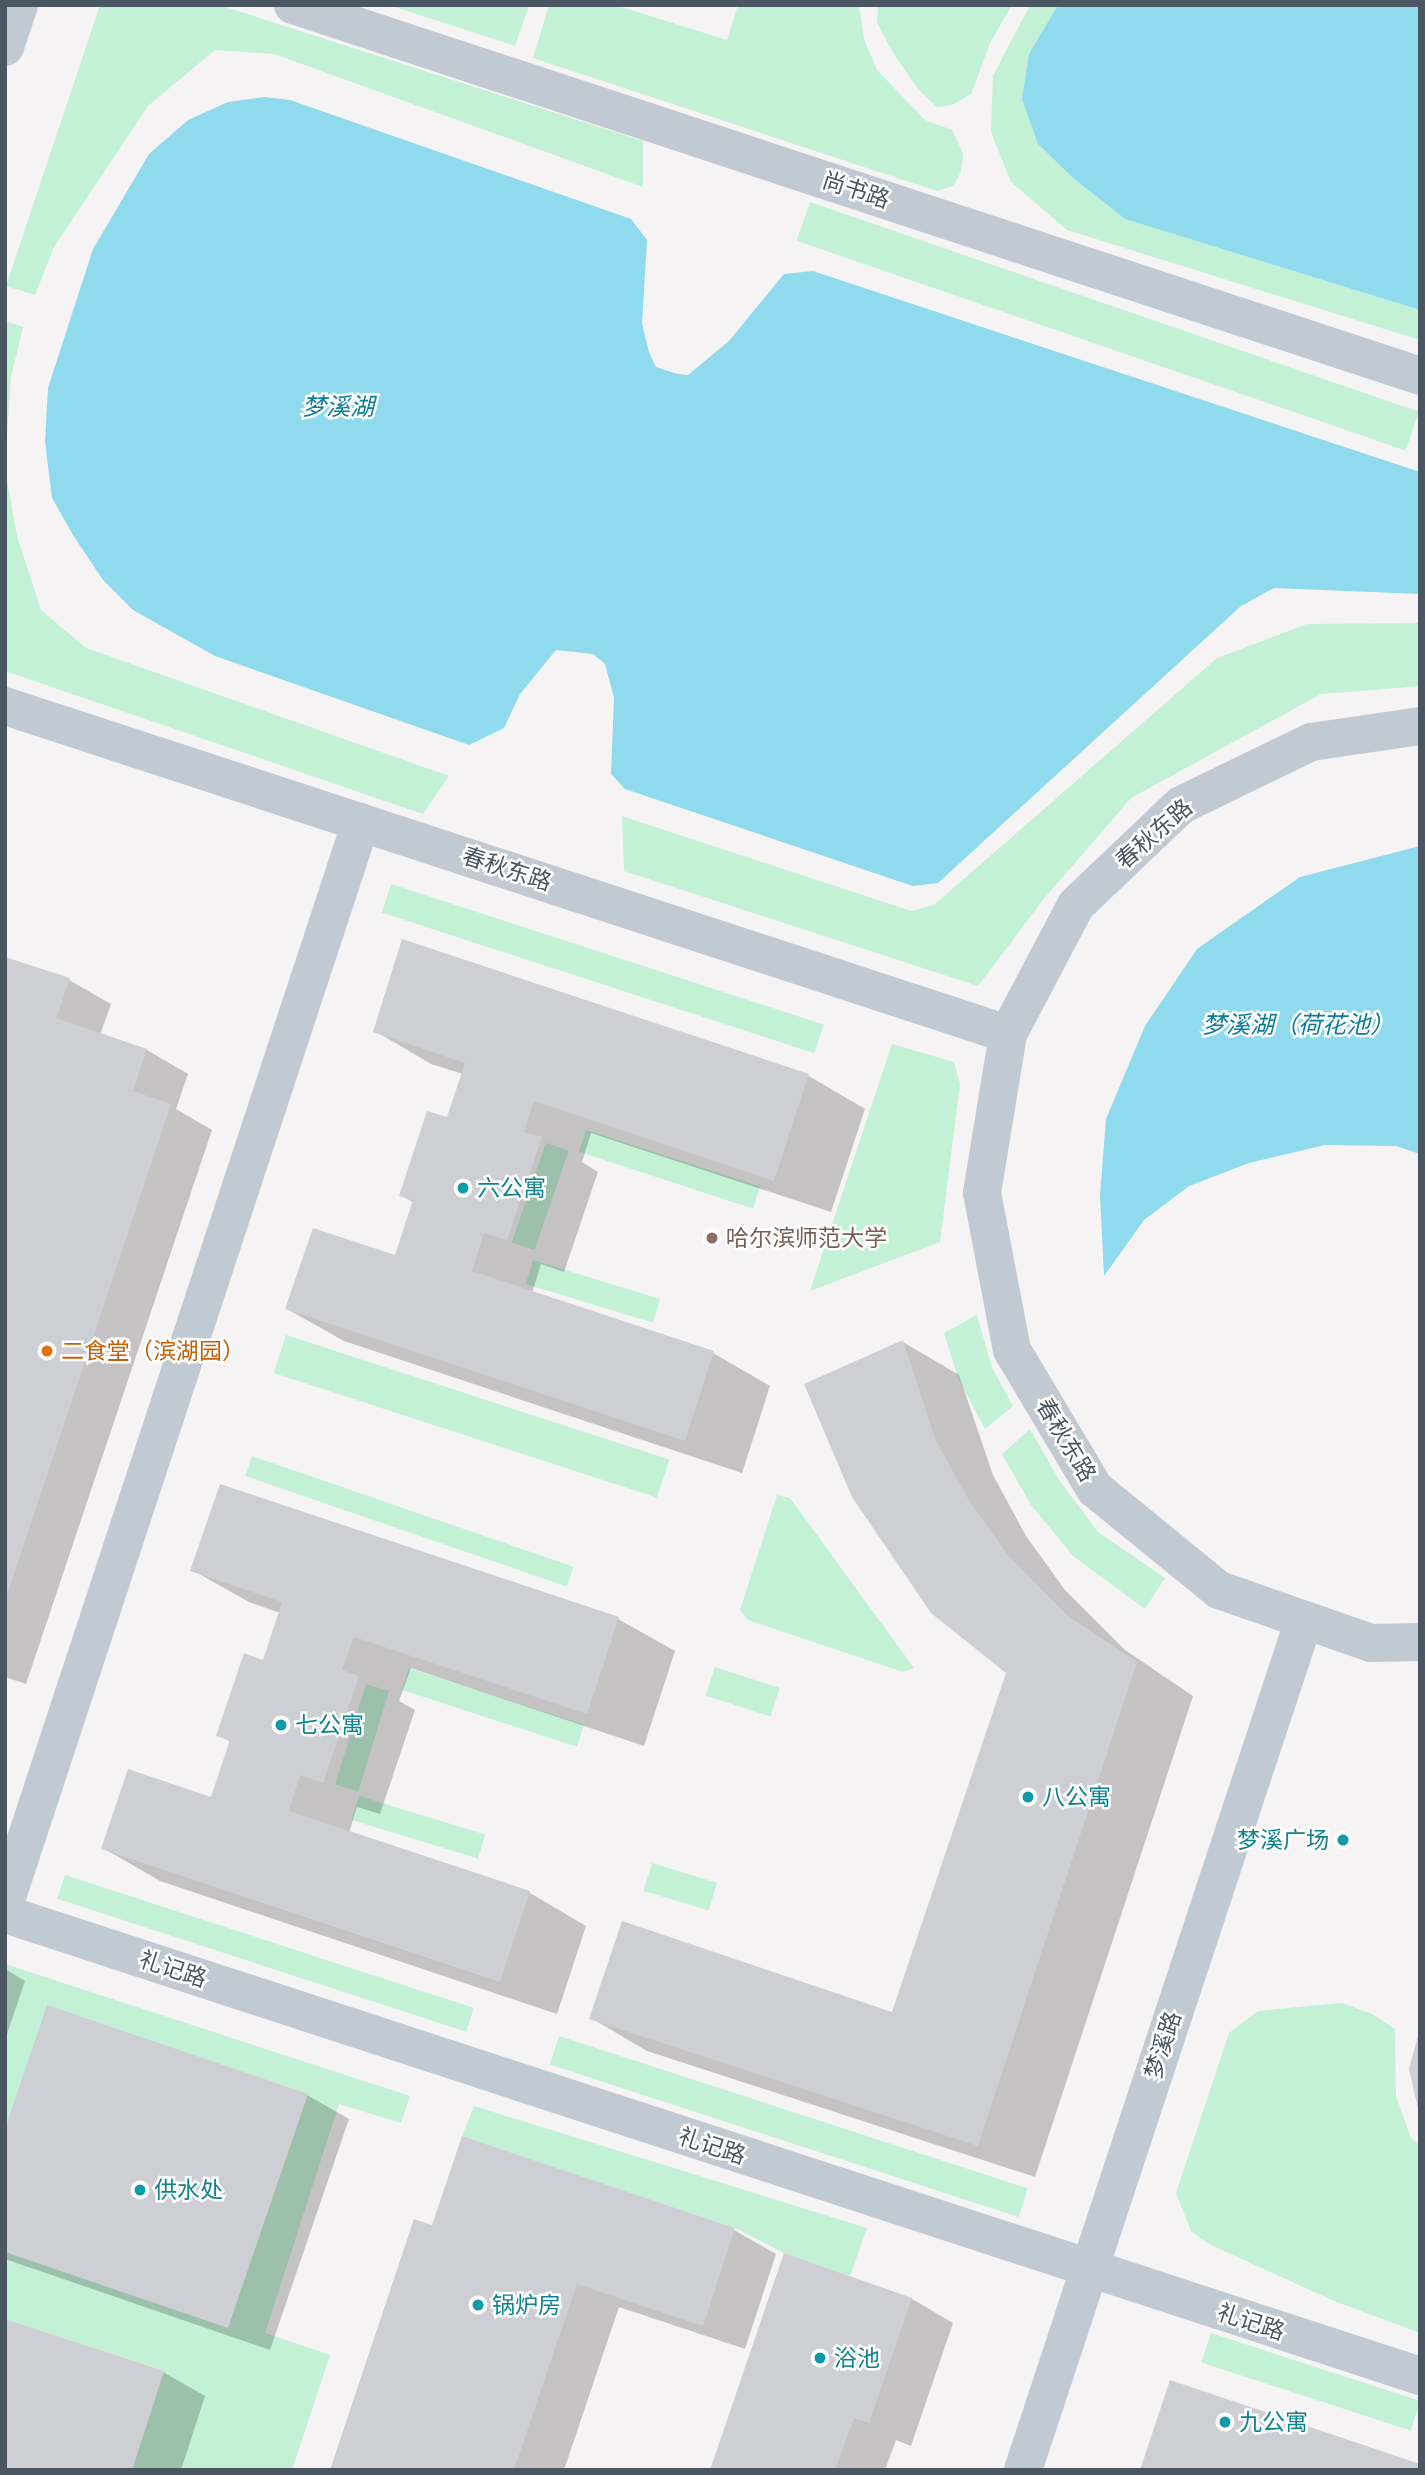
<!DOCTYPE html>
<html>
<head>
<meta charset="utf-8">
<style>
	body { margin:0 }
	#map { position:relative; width:1425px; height:2475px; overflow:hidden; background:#f5f3f3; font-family:"DejaVu Sans","Noto Sans SC",sans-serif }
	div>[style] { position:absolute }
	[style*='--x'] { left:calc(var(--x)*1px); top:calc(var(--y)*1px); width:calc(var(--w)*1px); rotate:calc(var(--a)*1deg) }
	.green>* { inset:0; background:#c3f1d5; transform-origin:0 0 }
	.water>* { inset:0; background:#90daee }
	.shadow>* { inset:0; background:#0003 }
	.building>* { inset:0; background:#cdcfd5 }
	.minor>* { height:38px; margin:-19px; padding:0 19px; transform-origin:19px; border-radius:19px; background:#c1cad2 }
	.dots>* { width:19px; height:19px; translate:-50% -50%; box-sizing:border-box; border:4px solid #fff; border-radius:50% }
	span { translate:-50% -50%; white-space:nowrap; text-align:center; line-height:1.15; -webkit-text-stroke:5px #fff; paint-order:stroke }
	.street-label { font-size:23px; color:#4a5661 }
	.culture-label { font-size:23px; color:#0d838f }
	.left { translate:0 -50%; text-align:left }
	.right { translate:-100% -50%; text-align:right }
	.education-label { font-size:23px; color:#785e54 }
	.food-label { font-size:23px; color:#c56008 }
	.water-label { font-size:24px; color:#0c7c9b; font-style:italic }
	.frame { position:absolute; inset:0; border:7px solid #4a5661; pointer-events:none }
</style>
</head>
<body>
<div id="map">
	<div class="green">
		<i style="clip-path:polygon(100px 5px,219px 5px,643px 141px,643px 187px,274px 54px,215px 50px,148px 106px,54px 247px,35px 295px,6px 286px)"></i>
		<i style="clip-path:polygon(389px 5px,529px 5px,515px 46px)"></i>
		<i style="clip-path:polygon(549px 5px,615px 5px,727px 40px,738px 5px,859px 5px,864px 39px,877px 70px,925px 120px,952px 130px,963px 153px,961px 172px,953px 186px,937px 191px,533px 58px)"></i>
		<i style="clip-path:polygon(878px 5px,1012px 5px,990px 43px,971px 94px,952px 105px,937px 107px,917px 88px,894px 54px,877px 23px)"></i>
		<i style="clip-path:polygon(1030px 5px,1058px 5px,1029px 54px,1038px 144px,1073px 178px,1125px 219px,1420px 310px,1420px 340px,1067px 230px,1011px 182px,991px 132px,993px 76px)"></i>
		<i style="left:810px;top:202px;width:644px;height:41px;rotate:19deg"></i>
		<i style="clip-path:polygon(5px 321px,23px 327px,11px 377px,5px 465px)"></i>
		<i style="clip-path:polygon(5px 468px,17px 536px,41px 610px,86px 648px,449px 776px,423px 814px,5px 671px)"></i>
		<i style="clip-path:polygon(1420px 623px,1420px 686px,1321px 694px,1131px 798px,1042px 901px,978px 986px,624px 871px,622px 816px,911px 911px,934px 905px,1217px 658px,1307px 624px)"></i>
		<i style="left:391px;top:884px;width:455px;height:30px;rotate:18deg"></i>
		<i style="clip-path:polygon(892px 1044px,954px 1062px,960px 1084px,940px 1242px,810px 1291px)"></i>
		<i style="left:586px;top:1130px;width:183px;height:23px;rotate:18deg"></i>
		<i style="left:546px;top:1143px;width:24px;height:105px;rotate:19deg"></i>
		<i style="left:533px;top:1260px;width:133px;height:25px;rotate:17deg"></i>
		<i style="clip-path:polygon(977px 1315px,992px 1368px,1013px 1406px,985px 1429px,958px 1378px,944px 1333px)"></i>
		<i style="left:286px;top:1335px;width:403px;height:40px;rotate:18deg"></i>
		<i style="clip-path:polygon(1030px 1429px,1059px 1480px,1098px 1532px,1165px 1578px,1145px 1609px,1073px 1556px,1031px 1505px,1002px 1454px)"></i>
		<i style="left:252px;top:1456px;width:340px;height:21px;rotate:19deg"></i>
		<i style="clip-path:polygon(777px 1495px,790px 1498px,914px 1668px,903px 1672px,748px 1620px,740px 1610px)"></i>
		<i style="left:715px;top:1667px;width:68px;height:30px;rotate:18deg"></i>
		<i style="left:409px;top:1668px;width:184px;height:23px;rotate:18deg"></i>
		<i style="left:366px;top:1684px;width:24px;height:105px;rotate:17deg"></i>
		<i style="left:359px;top:1796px;width:132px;height:25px;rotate:17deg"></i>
		<i style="left:652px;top:1863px;width:68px;height:29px;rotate:17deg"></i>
		<i style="left:65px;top:1875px;width:430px;height:25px;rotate:18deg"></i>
		<i style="clip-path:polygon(5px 1964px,410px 2096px,401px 2123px,339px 2104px,265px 2333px,330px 2355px,292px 2470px,132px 2470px,164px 2371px,5px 2319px)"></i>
		<i style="clip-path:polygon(1342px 2003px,1372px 2014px,1395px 2029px,1396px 2096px,1411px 2138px,1420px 2146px,1420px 2333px,1334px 2301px,1209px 2244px,1191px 2231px,1176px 2193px,1229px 2033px,1258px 2011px)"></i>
		<i style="left:559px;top:2036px;width:493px;height:30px;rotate:18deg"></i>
		<i style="clip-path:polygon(474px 2106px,867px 2228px,850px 2276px,784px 2253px,735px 2228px,462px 2136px)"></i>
		<i style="left:1211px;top:2333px;width:220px;height:31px;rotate:18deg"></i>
	</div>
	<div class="water">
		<i style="clip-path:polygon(1058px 5px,1420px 5px,1420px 310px,1125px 219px,1073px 178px,1038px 144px,1022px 99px,1029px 54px)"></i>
		<i style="clip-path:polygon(265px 97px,290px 100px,631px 219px,647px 240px,642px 324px,649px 352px,656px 367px,678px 374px,688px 375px,729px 341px,784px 274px,813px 271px,1420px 472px,1420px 594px,1274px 588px,1241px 606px,938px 883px,913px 886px,625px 789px,611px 774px,614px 698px,605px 664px,593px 654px,556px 650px,520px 694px,504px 728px,469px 745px,215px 656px,133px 610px,103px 580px,73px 535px,52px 498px,45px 442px,48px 388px,93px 249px,149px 154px,188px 120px,228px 102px)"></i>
		<i style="clip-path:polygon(1420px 846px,1420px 1154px,1396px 1146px,1325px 1145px,1249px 1163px,1189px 1186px,1144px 1220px,1104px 1276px,1100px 1195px,1106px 1119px,1145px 1026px,1197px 949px,1300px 877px)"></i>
	</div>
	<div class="shadow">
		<i style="clip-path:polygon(404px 942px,809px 1076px,865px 1109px,831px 1212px,591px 1133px,582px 1162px,598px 1172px,564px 1272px,541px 1264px,532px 1293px,713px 1353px,770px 1386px,742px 1473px,344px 1341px,287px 1309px,396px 1257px,414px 1203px,401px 1195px,448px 1119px,463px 1074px,431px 1064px,375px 1031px)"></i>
		<i style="clip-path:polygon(5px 959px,69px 980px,111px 1004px,100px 1035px,147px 1050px,188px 1074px,176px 1109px,212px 1130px,26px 1684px,5px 1677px)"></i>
		<i style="clip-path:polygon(903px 1342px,959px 1375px,993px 1475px,1026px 1536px,1065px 1590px,1125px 1650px,1193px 1696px,1035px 2177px,647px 2051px,591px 2018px,893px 2014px,1008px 1673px)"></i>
		<i style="clip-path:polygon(192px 1570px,618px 1619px,675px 1651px,644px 1746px,411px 1668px,399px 1701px,415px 1710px,380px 1814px,357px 1807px,349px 1833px,530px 1893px,586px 1926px,557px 2014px,160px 1881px,103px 1848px,212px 1799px,231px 1742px,218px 1735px,264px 1662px,280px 1613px,249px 1602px)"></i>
		<i style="clip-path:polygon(5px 1969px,25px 1981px,5px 2040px)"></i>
		<i style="clip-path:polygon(307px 2095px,349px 2119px,270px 2350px,5px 2259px,5px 2134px)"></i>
		<i style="clip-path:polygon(463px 2139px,734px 2230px,776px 2254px,745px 2349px,619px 2307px,564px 2470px,332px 2470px,433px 2227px)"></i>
		<i style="clip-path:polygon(785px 2255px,912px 2299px,953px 2323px,911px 2446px,896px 2440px,885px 2470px,712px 2470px)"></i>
		<i style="clip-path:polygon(163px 2372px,205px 2396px,181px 2470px,5px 2470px)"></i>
	</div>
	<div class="building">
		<i style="clip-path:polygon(402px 939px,809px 1074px,774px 1181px,534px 1101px,524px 1132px,542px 1137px,507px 1240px,484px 1233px,472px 1271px,714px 1351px,685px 1441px,285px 1309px,313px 1228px,395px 1255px,413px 1200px,399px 1196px,427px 1111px,447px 1117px,465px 1063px,373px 1032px)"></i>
		<i style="clip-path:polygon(5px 957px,70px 978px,56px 1018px,147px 1049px,133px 1091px,171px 1104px,6px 1598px)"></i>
		<i style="clip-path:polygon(903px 1340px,936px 1441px,970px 1502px,1008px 1555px,1068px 1616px,1137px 1662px,978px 2146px,589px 2019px,622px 1921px,892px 2012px,1006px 1673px,931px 1613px,852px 1497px,804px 1384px)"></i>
		<i style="clip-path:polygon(220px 1484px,619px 1617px,587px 1714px,354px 1637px,342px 1670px,359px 1676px,323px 1783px,300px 1775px,289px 1811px,530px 1891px,500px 1982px,101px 1849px,128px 1769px,211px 1797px,230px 1740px,216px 1736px,244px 1653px,263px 1660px,282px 1602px,190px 1571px)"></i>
		<i style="clip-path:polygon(47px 2005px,308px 2094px,228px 2328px,5px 2252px,5px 2129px)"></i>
		<i style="clip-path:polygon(1419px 2032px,1420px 2032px,1419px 2113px,1409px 2069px)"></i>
		<i style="clip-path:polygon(462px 2136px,735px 2228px,703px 2326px,577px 2284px,514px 2470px,330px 2470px,414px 2219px,432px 2225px)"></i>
		<i style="clip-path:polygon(784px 2253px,912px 2298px,869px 2423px,854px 2418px,835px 2470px,710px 2470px)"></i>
		<i style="clip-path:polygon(5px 2319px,164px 2371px,132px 2470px,5px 2470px)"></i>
		<i style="clip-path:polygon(1170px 2380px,1420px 2464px,1420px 2470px,1140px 2470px)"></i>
	</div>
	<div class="minor">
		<i style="--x:293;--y:5;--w:1186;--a:18.22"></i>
		<i style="--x:5;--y:47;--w:44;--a:-71.6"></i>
		<i style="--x:5;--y:706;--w:1055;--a:18.11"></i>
		<i style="--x:1420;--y:726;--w:110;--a:171.6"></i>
		<i style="--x:1311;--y:742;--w:144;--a:154.1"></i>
		<i style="--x:1181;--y:805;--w:145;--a:136.4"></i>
		<i style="--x:1076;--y:905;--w:146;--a:117.8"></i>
		<i style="--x:1008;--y:1034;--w:161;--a:99.3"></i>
		<i style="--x:982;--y:1193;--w:160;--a:79.2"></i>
		<i style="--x:1012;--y:1350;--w:162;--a:59.2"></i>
		<i style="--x:1095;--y:1489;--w:160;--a:39.2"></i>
		<i style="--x:1219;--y:1590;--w:161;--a:19.2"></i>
		<i style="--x:1371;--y:1643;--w:49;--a:-1.2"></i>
		<i style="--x:5;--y:1903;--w:1138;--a:-71.77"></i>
		<i style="--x:5;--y:1914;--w:1489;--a:18.08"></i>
		<i style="--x:1023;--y:2470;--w:895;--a:-71.71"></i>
	</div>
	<div class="dots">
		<i style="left:463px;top:1188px;background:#0f9aa8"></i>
		<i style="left:712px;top:1238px;background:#8d6e63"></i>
		<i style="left:47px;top:1351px;background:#e8710a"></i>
		<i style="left:281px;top:1725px;background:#0f9aa8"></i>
		<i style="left:1028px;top:1797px;background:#0f9aa8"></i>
		<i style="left:1343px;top:1840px;background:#0f9aa8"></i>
		<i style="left:140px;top:2190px;background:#0f9aa8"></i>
		<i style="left:478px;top:2305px;background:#0f9aa8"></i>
		<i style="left:820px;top:2358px;background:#0f9aa8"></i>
		<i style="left:1225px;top:2422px;background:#0f9aa8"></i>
	</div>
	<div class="street-label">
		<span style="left:856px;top:190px;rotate:18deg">尚书路</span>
		<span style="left:1154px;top:834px;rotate:-41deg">春秋东路</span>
		<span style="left:507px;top:869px;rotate:18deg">春秋东路</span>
		<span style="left:1066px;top:1440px;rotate:59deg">春秋东路</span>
		<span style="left:173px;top:1969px;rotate:18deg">礼记路</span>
		<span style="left:1163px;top:2045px;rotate:-72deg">梦溪路</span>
		<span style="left:712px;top:2146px;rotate:18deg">礼记路</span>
		<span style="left:1251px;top:2322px;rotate:18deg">礼记路</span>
	</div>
	<div class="culture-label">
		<span class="left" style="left:477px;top:1188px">六公寓</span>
		<span class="left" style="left:295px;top:1725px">七公寓</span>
		<span class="left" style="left:1042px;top:1797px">八公寓</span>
		<span class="right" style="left:1329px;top:1840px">梦溪广场</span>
		<span class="left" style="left:154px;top:2190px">供水处</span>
		<span class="left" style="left:492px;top:2305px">锅炉房</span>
		<span class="left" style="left:834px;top:2358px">浴池</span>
		<span class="left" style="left:1239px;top:2422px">九公寓</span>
	</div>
	<div class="education-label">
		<span class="left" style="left:726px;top:1238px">哈尔滨师范大学</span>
	</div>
	<div class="food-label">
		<span class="left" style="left:61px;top:1351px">二食堂（滨湖园）</span>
	</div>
	<div class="water-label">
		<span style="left:338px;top:408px">梦溪湖</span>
		<span style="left:1298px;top:1026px">梦溪湖（荷花池）</span>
	</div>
	<div class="frame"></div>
</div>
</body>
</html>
